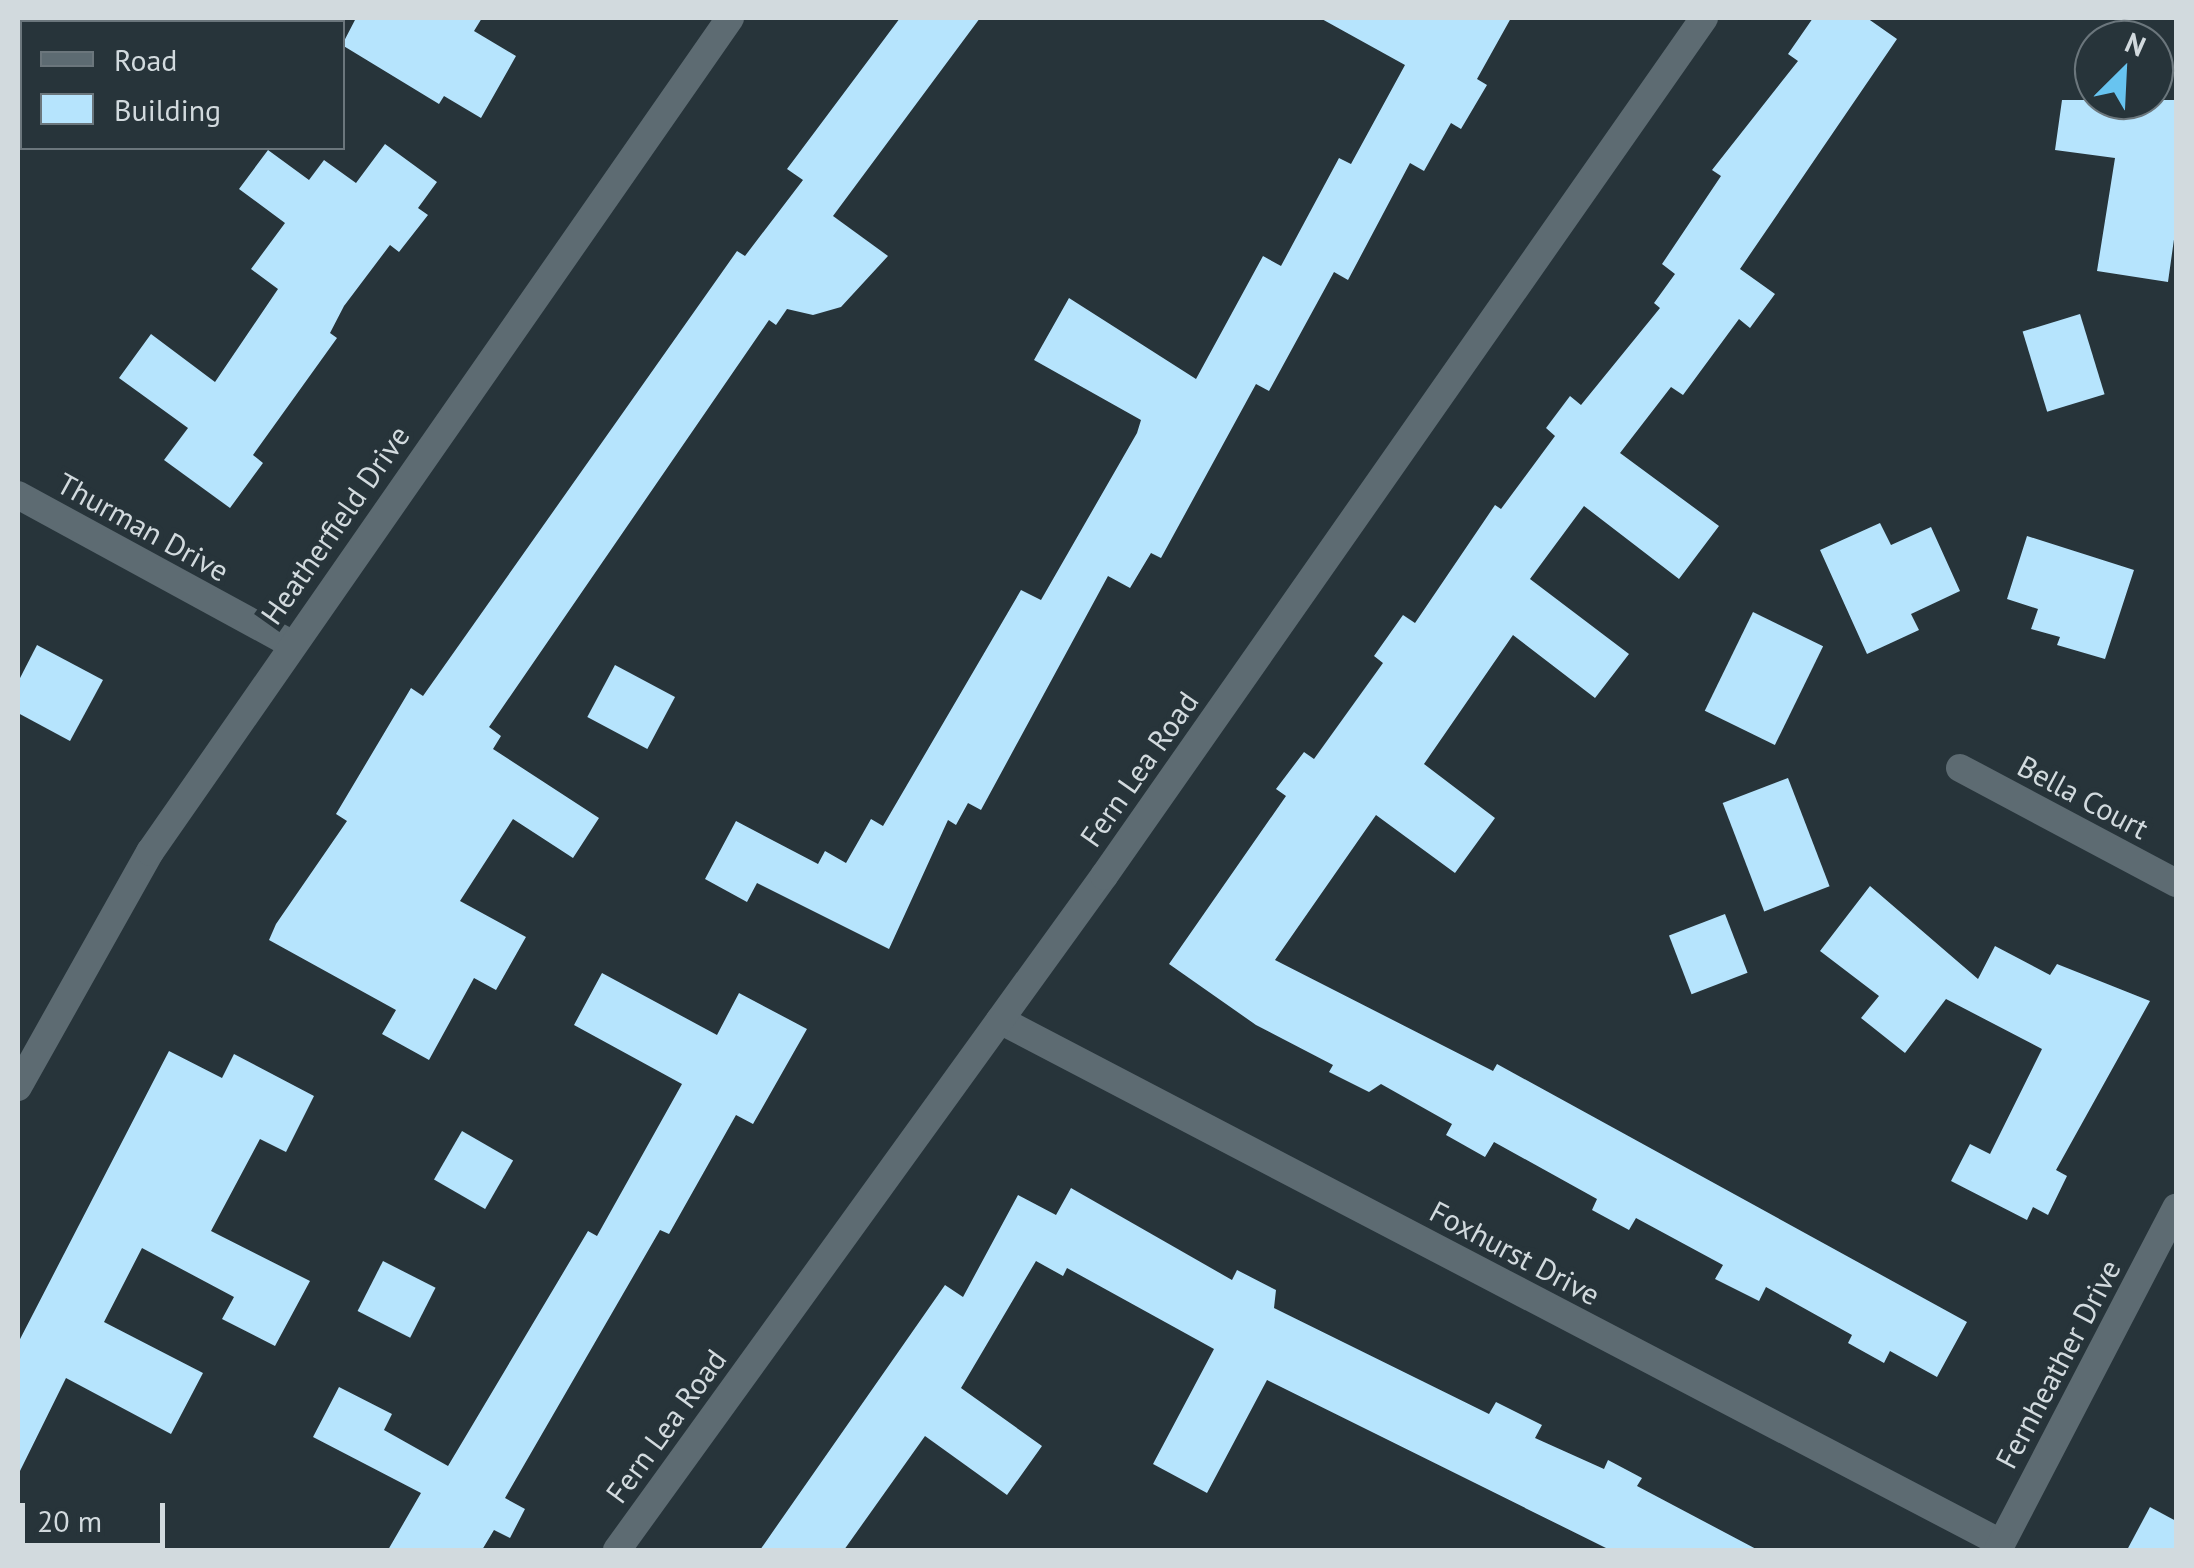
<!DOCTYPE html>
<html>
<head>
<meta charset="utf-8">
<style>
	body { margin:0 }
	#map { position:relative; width:2194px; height:1568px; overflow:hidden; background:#27343a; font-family:"PT Sans",sans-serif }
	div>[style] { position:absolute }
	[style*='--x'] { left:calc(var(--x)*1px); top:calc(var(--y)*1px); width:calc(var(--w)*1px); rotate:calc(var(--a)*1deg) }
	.building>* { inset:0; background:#b6e4fd; transform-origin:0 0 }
	.minor>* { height:28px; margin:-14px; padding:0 14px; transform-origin:14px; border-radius:14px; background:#5d6b72 }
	span { translate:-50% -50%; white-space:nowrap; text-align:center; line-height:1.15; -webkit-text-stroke:10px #27343a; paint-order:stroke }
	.street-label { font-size:30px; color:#d2dade }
	.frame { position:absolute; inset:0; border:20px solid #d2dade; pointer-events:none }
	.legend { position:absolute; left:20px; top:20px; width:325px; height:130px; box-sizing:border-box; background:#27343a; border:2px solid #6b767c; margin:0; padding:12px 18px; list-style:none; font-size:30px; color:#d2dade }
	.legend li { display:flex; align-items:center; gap:20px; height:50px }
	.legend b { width:50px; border:2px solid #6b767c }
	.north { position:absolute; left:2074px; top:20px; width:100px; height:100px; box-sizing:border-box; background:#27343a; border:2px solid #6b767c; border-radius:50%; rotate:24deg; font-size:28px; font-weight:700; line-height:40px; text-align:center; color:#d2dade }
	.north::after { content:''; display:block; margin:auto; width:35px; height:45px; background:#68c4f0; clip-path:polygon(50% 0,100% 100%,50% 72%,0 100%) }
	.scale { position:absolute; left:20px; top:1503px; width:145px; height:45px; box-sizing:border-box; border:5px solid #d2dade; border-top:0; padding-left:12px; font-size:30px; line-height:35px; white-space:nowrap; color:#d2dade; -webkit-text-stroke:8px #27343a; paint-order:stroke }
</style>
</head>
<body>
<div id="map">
	<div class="building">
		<i style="clip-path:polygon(356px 18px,482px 18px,474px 31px,516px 56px,481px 118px,444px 96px,439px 104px,342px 45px)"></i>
		<i style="clip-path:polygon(900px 18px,980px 18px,833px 216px,888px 256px,841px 307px,813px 315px,787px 309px,776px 325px,769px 320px,489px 727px,501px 736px,493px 749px,599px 818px,573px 858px,513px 819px,460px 901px,526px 937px,496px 990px,474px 978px,429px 1060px,382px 1034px,396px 1010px,269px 940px,276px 924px,347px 821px,336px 814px,411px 688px,423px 696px,737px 251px,745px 256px,803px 180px,787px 169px)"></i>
		<i style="clip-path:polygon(1320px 18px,1511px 18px,1477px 79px,1487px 85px,1461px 129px,1451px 123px,1424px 171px,1410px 163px,1348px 280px,1334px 272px,1269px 391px,1256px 384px,1161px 558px,1151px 553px,1130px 588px,1108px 576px,981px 810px,968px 803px,956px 825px,948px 820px,889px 949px,757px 883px,747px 902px,705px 879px,736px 821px,818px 864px,825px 851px,846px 863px,871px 819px,883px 826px,1021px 590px,1041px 600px,1137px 433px,1141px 420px,1034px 360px,1069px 298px,1196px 379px,1263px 256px,1281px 266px,1339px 158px,1351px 164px,1405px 65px)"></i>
		<i style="clip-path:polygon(1813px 18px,1867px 18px,1897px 39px,1740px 269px,1775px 294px,1750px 328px,1739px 319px,1683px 395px,1671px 387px,1620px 453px,1719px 526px,1679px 579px,1584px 506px,1530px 579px,1629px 654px,1595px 698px,1513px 635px,1424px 764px,1495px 818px,1455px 873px,1376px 815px,1275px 960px,1493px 1071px,1497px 1064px,1967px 1322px,1937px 1377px,1890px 1351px,1884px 1363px,1848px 1343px,1852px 1335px,1766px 1287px,1759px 1301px,1715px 1279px,1723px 1265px,1636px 1218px,1629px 1230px,1592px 1210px,1597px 1199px,1494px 1142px,1485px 1157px,1446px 1135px,1452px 1124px,1381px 1084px,1369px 1092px,1329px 1072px,1333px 1065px,1256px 1025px,1169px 964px,1286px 796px,1276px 789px,1304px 752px,1314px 759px,1383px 663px,1374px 656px,1403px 615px,1415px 623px,1495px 505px,1501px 509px,1555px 436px,1546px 428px,1570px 396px,1581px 405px,1660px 308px,1654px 303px,1675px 274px,1662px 264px,1721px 176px,1712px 170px,1798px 61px,1788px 54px)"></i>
		<i style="clip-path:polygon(2062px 100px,2176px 100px,2176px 225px,2168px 282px,2097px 271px,2115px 158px,2055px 150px)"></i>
		<i style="clip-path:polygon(385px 144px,437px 182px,418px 208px,428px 215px,399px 252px,390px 245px,344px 306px,330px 333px,337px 338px,253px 455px,263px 463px,230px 508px,164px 460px,188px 428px,119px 378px,151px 334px,215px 382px,278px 289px,251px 269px,285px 223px,239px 189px,268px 150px,309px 180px,324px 160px,356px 183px)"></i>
		<i style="left:2080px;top:314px;width:84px;height:60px;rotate:73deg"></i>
		<i style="clip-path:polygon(1880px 523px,1891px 545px,1931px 527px,1960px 591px,1911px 614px,1919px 630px,1867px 654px,1820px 550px)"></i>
		<i style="clip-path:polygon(2027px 536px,2134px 570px,2105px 659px,2057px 645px,2060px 637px,2031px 629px,2038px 609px,2007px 599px)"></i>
		<i style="left:1753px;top:612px;width:78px;height:110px;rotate:26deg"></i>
		<i style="clip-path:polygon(37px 645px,103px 680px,70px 741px,18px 713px,18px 682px)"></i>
		<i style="left:615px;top:665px;width:68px;height:59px;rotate:28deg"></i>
		<i style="left:1788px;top:778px;width:116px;height:70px;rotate:69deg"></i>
		<i style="clip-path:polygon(1870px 886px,1978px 979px,1995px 946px,2050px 975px,2057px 964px,2150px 1001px,2056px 1170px,2067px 1176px,2048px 1215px,2033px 1207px,2027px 1220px,1951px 1181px,1970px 1144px,1990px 1154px,2042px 1049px,1946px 999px,1905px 1053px,1861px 1018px,1879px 996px,1820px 951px)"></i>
		<i style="left:1725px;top:914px;width:63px;height:60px;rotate:69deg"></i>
		<i style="clip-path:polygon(602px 973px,717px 1035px,739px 993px,807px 1029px,753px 1124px,736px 1115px,669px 1234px,660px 1230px,505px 1498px,525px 1509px,510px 1538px,494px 1530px,482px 1550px,388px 1550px,421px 1493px,313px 1437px,339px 1387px,392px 1414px,384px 1430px,448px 1466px,588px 1231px,597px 1236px,682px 1084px,574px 1025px)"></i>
		<i style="clip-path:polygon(169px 1051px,222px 1078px,234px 1054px,314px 1096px,286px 1152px,260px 1139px,211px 1231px,310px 1281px,275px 1346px,222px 1319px,234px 1297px,142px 1248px,104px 1322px,203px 1373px,171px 1434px,66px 1378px,18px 1475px,18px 1343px)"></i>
		<i style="left:462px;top:1131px;width:59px;height:56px;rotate:30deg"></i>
		<i style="clip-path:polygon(1071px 1188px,1232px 1280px,1237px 1270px,1276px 1290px,1274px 1308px,1489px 1414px,1496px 1402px,1542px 1425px,1535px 1438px,1604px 1469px,1608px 1460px,1642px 1478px,1637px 1486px,1758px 1550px,1610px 1550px,1267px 1380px,1207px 1493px,1153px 1464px,1214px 1349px,1067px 1268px,1063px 1276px,1036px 1261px,961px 1388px,1042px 1446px,1007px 1495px,925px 1436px,844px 1550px,760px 1550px,945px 1285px,963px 1297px,1018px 1195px,1056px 1215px)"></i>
		<i style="left:383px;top:1261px;width:59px;height:56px;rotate:27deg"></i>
		<i style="clip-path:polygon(2150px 1507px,2176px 1521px,2176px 1550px,2127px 1550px)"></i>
	</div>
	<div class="minor">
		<i style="--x:18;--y:495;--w:311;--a:28.6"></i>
		<i style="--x:1960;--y:768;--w:245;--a:28"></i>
		<i style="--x:1000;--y:1020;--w:1129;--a:27.59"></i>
		<i style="--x:18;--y:1087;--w:270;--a:-60.7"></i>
		<i style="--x:150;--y:852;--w:1016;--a:-55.18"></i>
		<i style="--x:617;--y:1550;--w:832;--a:-54.15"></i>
		<i style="--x:1104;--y:876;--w:1047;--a:-55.03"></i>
		<i style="--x:1998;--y:1550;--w:386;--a:-62.5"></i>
	</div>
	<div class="street-label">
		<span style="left:335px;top:525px;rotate:-55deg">Heatherfield Drive</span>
		<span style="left:143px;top:527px;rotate:29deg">Thurman Drive</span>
		<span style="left:1139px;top:769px;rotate:-55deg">Fern Lea Road</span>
		<span style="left:2083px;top:797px;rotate:28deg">Bella Court</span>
		<span style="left:1515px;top:1253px;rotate:28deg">Foxhurst Drive</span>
		<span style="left:2058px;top:1364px;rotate:-62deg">Fernheather Drive</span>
		<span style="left:666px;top:1426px;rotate:-54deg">Fern Lea Road</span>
	</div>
	<div class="frame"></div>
	<ul class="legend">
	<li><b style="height:12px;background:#5d6b72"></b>Road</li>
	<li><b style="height:28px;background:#b6e4fd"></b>Building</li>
	</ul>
	<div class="north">N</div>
	<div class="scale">20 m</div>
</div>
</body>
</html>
